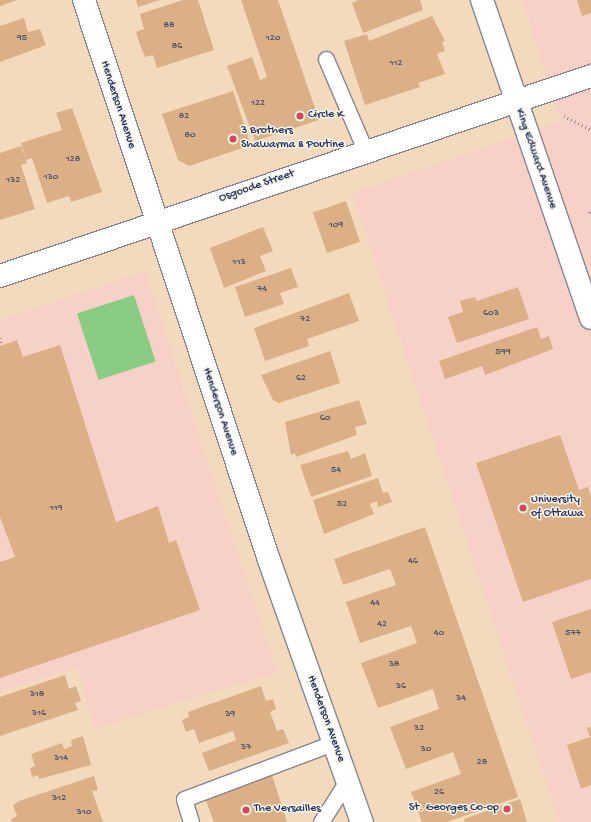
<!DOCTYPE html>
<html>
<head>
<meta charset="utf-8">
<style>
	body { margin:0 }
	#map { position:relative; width:591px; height:822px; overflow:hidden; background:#f3dabc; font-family:"Gochi Hand",sans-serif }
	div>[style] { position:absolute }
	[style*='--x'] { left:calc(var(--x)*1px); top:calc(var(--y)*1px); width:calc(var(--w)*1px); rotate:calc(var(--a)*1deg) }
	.built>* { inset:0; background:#f7d1c8 }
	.green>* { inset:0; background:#8acc84; transform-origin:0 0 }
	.building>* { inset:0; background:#dbb086; transform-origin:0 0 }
	.path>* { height:2.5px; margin-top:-1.25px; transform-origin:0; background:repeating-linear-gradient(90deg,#87848d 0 1px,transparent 0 4px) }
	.roads { filter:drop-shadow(1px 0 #87848d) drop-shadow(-1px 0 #87848d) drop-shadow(0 1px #87848d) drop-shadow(0 -1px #87848d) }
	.service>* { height:15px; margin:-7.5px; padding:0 7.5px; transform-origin:7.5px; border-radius:7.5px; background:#fff }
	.minor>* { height:22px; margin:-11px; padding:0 11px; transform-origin:11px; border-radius:11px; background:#fff }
	.secondary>* { height:22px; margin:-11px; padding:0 11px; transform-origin:11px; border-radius:11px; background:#fff }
	.dots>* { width:11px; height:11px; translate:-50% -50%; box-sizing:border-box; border:2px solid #f7f3e8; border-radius:50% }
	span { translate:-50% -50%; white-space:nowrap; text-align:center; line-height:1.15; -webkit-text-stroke:3px #f7f3e8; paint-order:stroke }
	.number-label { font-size:10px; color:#4b4f68 }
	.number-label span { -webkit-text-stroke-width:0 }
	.street-label { font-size:12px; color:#1b2f5e }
	.poi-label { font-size:12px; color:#1b2f5e }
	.left { translate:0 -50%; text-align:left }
	.right { translate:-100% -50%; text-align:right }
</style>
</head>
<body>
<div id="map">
	<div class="built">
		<i style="clip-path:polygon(522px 0,591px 0,591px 822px,559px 822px,352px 193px,561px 121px)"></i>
		<i style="clip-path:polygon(145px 271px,277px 672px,95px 728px,77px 668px,0 691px,0 320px)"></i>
	</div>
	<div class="green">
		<i style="left:134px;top:295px;width:70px;height:60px;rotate:72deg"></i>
	</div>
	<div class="building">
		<i style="clip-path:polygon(0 0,17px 0,0 6px)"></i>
		<i style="clip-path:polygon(136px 0,160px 0,138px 7px)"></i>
		<i style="clip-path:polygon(183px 0,198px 0,214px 50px,157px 68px,153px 55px,145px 57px,140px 45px,136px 32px,144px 29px,140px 14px)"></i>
		<i style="clip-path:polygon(241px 0,278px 0,319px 120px,255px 141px,227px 66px,252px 57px,260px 80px,267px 77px)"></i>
		<i style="clip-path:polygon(359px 0,420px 0,423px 10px,363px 33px,352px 3px)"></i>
		<i style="clip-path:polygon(577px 0,591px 0,591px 13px,582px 16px)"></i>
		<i style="clip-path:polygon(432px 16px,445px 41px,442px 42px,445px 51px,437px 54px,445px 74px,418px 83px,420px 87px,365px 105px,344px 41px,367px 34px,369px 41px)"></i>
		<i style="clip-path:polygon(24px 18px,28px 32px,40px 29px,46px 45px,0 62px,0 26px)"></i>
		<i style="clip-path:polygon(233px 91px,251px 145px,189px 166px,178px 160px,162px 114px)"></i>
		<i style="clip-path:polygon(72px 108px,102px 192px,71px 202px,69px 196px,47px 203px,32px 158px,26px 160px,21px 143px,62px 130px,56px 113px)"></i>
		<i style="clip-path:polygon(21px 146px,27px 163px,21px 165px,35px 209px,0 220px,0 153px)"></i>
		<i style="left:346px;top:201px;width:43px;height:35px;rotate:71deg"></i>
		<i style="clip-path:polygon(263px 227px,273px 251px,260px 256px,266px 271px,224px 288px,210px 248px)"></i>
		<i style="clip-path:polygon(291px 268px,298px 287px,280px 293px,284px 304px,245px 317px,235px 287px)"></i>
		<i style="clip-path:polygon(518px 287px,529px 319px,457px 343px,448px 317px,463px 312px,460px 301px,475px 297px,477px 301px)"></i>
		<i style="clip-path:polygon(349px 293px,359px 321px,307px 339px,309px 346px,265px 361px,254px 328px)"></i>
		<i style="clip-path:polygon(537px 327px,541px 339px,549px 336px,553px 349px,485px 375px,482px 366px,445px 379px,439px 361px)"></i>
		<i style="clip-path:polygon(17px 340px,23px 357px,60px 345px,116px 522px,158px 506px,169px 543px,176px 540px,200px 610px,0 678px,0 562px,15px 557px,0 517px,0 346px)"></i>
		<i style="clip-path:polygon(330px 351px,340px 383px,279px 403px,273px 400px,261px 375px)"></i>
		<i style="clip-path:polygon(359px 400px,367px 424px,355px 427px,357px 435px,296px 457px,295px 453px,291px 455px,285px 422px)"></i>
		<i style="clip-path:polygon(560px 435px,579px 490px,588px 487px,591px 496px,591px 579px,523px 602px,476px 463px)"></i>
		<i style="clip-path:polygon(348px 451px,351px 459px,365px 453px,372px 476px,311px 497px,300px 465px)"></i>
		<i style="clip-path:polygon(378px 478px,383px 493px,388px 492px,392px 502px,378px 507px,377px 501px,370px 504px,374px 514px,324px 534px,313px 500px)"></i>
		<i style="clip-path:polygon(425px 527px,518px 797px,447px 822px,422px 822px,411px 792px,461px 774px,453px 752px,406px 769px,390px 727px,439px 709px,433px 689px,378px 708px,361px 663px,417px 643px,411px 626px,360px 643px,346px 602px,396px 585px,390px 569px,343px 585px,334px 559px)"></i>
		<i style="clip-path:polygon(591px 609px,591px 672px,571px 679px,552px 622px)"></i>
		<i style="clip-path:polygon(65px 675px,69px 689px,76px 686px,81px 701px,75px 703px,78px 710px,0 736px,0 697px)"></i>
		<i style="clip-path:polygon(261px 686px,266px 701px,273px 699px,276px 709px,270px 712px,277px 731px,283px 729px,289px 743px,209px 771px,202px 753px,236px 740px,233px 731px,199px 743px,194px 729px,186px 732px,182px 720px,189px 717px,188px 712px)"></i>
		<i style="clip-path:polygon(591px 727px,591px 785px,581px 789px,567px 745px,590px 737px,587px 728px)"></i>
		<i style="clip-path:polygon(83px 736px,91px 765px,39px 779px,38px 775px,32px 777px,30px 768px,35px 766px,31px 754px,62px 743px,64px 749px,72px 746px,71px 740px)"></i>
		<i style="clip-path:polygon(272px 775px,287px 822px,214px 822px,205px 798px)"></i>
		<i style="clip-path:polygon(94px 776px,98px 790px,92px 791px,103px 822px,12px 822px,11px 819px,17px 816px,13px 805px,19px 801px)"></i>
		<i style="clip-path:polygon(520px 799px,527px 822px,465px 822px,464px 819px)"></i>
	</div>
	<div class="path">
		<i style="--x:564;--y:116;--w:30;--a:27"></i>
		<i style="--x:589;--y:213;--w:4;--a:-56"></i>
		<i style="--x:0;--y:338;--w:7;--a:74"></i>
	</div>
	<div class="roads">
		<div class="service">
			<i style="--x:326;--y:59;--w:99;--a:66.8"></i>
			<i style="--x:191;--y:822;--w:24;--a:-107"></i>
			<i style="--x:184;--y:799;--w:159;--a:-20.6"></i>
			<i style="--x:321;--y:822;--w:49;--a:-57.6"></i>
		</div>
		<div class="minor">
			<i style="--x:84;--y:0;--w:590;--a:71.72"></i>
			<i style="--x:269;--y:560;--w:278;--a:70.5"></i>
			<i style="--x:0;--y:276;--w:624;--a:-18.7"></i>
		</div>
		<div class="secondary">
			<i style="--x:482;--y:0;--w:336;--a:71.1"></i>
		</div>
	</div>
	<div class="dots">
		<i style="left:300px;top:116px;background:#d1495b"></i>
		<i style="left:233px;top:139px;background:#d1495b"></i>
		<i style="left:523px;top:508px;background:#d1495b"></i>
		<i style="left:507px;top:809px;background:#d1495b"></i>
		<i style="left:246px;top:810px;background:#d1495b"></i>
	</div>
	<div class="number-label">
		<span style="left:169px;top:26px">88</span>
		<span style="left:22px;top:39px">95</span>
		<span style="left:273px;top:39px">120</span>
		<span style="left:177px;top:47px">86</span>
		<span style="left:396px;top:64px">112</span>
		<span style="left:258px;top:104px">122</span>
		<span style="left:184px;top:117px">82</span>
		<span style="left:190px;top:136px">80</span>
		<span style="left:73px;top:160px">128</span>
		<span style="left:51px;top:178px">130</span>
		<span style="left:13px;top:181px">132</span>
		<span style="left:336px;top:226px">109</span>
		<span style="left:239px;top:263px">113</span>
		<span style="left:262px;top:290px">74</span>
		<span style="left:491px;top:314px">603</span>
		<span style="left:305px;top:320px">72</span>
		<span style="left:503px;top:353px">599</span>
		<span style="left:301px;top:379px">62</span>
		<span style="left:325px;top:419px">60</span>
		<span style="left:336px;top:471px">54</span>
		<span style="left:342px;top:505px">52</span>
		<span style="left:56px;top:509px">119</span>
		<span style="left:413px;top:562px">46</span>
		<span style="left:375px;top:604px">44</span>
		<span style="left:382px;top:625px">42</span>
		<span style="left:439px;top:634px">40</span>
		<span style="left:573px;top:634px">577</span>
		<span style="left:394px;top:665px">38</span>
		<span style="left:401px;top:687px">36</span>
		<span style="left:37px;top:695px">318</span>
		<span style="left:461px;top:699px">34</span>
		<span style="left:39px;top:714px">316</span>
		<span style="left:230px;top:715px">39</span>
		<span style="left:419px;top:729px">32</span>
		<span style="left:246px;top:748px">37</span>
		<span style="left:426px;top:750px">30</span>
		<span style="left:61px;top:759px">314</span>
		<span style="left:482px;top:763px">28</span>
		<span style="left:439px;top:793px">26</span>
		<span style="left:59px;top:799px">312</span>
		<span style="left:84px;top:813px">310</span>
	</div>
	<div class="street-label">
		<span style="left:117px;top:105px;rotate:72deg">Henderson Avenue</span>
		<span style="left:535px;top:159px;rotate:71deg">King Edward Avenue</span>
		<span style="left:257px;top:187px;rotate:-19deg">Osgoode Street</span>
		<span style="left:219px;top:412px;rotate:72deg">Henderson Avenue</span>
		<span style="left:325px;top:719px;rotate:70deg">Henderson Avenue</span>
	</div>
	<div class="poi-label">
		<span class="left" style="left:308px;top:116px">Circle K</span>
		<span class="left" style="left:241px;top:139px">3 Brothers<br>Shawarma &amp; Poutine</span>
		<span class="left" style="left:531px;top:508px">University<br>of Ottawa</span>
		<span class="right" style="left:499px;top:809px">St. Georges Co-op</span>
		<span class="left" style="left:254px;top:810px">The Versailles</span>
	</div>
</div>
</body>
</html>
